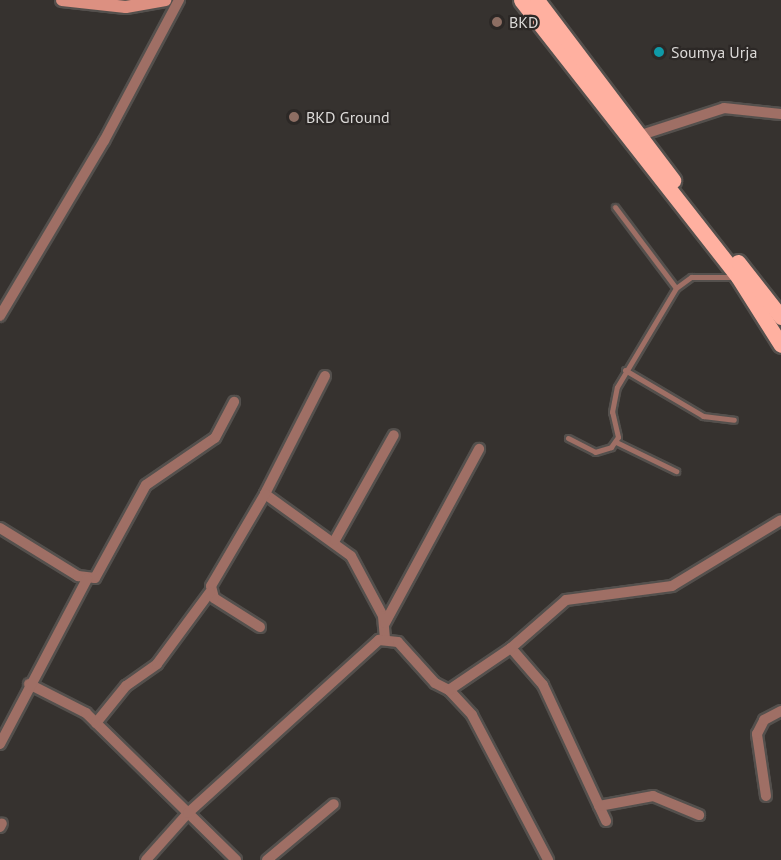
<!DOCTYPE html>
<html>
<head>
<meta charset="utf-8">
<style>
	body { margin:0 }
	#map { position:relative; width:781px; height:860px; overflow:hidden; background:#36322f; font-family:"PT Sans",sans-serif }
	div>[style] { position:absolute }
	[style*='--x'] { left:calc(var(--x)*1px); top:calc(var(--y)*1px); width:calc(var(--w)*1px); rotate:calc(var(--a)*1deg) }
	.roads { filter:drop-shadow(2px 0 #54504d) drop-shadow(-2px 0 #54504d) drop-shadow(0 2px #54504d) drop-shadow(0 -2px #54504d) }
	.lane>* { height:5px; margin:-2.5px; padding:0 2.5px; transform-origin:2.5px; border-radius:2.5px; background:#9f6f65 }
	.street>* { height:10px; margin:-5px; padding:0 5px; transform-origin:5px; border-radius:5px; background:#9f6f65 }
	.secondary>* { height:12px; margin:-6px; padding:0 6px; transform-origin:6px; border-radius:6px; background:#dc9081 }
	.primary>* { height:15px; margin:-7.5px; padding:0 7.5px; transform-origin:7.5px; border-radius:7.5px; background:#ffb0a0 }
	.dots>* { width:16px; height:16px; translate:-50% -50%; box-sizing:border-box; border:3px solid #2c2826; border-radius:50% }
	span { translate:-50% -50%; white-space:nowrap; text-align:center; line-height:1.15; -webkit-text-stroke:4.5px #2c2826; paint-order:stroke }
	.poi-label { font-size:16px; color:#dbd9d7 }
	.left { translate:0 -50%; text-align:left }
</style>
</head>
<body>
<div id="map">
	<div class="roads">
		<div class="lane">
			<i style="--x:615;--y:207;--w:101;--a:53"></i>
			<i style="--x:625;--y:370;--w:91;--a:30.5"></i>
			<i style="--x:703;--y:416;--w:31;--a:7"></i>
			<i style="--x:568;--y:438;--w:30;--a:27"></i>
			<i style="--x:595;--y:452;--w:17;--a:-17"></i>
			<i style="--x:611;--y:447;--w:12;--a:-55"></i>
			<i style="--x:618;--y:437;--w:26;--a:-103"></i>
			<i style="--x:612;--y:412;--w:25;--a:-79"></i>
			<i style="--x:617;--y:387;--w:115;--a:-59.2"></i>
			<i style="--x:676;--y:288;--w:19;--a:-36"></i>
			<i style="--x:691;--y:277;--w:44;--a:0"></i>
			<i style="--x:616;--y:442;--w:67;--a:25.8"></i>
		</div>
		<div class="street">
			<i style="--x:638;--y:136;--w:90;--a:-18"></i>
			<i style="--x:724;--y:108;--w:57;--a:6"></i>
			<i style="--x:0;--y:316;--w:204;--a:-59.3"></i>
			<i style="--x:104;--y:141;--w:160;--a:-62"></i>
			<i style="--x:325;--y:376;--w:132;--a:117"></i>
			<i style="--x:265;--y:494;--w:106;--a:35.8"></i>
			<i style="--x:351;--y:556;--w:68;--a:61.9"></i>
			<i style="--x:383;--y:616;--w:21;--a:85"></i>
			<i style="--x:0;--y:528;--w:92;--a:31.6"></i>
			<i style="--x:78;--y:576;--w:17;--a:7"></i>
			<i style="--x:95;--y:578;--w:106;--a:-61.3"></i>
			<i style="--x:146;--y:485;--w:83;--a:-34.3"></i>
			<i style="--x:215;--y:438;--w:41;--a:-62.2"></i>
			<i style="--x:335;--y:540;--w:120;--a:-60.7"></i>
			<i style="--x:385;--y:623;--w:198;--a:-61.6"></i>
			<i style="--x:260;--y:627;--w:54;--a:-147.8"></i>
			<i style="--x:214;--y:598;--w:12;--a:-104"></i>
			<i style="--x:211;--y:586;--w:107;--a:-59.6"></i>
			<i style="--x:511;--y:648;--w:49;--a:49.1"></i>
			<i style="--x:543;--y:685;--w:150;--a:65.1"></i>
			<i style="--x:29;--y:684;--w:64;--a:27"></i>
			<i style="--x:86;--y:713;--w:210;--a:44.4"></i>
			<i style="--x:449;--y:690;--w:34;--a:47"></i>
			<i style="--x:472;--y:715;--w:164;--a:62.3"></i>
			<i style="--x:96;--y:723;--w:48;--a:-51"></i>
			<i style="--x:126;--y:686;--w:38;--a:-35"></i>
			<i style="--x:157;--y:664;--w:89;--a:-53.6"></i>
			<i style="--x:0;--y:744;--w:187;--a:-62.2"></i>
			<i style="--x:766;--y:796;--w:63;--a:-98.3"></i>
			<i style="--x:757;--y:734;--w:16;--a:-63"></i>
			<i style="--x:764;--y:720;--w:19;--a:-28"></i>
			<i style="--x:599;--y:806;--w:55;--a:-10.5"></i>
			<i style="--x:653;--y:796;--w:50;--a:22.4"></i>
			<i style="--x:0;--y:827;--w:4;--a:-63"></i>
			<i style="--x:146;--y:860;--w:63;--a:-48.2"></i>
			<i style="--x:188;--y:813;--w:258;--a:-42.2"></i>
			<i style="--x:379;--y:640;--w:19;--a:6"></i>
			<i style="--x:398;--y:642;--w:55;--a:47.9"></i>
			<i style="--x:435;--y:683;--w:16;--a:27"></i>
			<i style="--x:449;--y:690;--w:75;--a:-34.1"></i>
			<i style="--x:511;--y:648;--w:73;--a:-41.1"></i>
			<i style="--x:566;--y:600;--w:107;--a:-7.5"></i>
			<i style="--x:672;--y:586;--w:127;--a:-31.2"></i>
			<i style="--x:267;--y:860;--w:87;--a:-39.9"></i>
		</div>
		<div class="secondary">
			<i style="--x:62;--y:0;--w:64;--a:6.2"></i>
			<i style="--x:126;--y:7;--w:40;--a:-10"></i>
		</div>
		<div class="primary">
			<i style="--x:521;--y:0;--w:352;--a:51.9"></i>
			<i style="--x:738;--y:277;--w:80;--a:57.7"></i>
			<i style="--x:537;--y:0;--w:226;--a:52.9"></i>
			<i style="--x:738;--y:262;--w:70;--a:52"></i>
		</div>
	</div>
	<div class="dots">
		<i style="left:497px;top:22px;background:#8d6e63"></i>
		<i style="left:659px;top:52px;background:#0f9aa8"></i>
		<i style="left:294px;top:117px;background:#8d6e63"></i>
	</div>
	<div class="poi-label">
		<span class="left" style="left:509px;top:22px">BKD</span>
		<span class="left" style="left:671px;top:52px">Soumya Urja</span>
		<span class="left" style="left:306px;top:117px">BKD Ground</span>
	</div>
</div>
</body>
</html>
